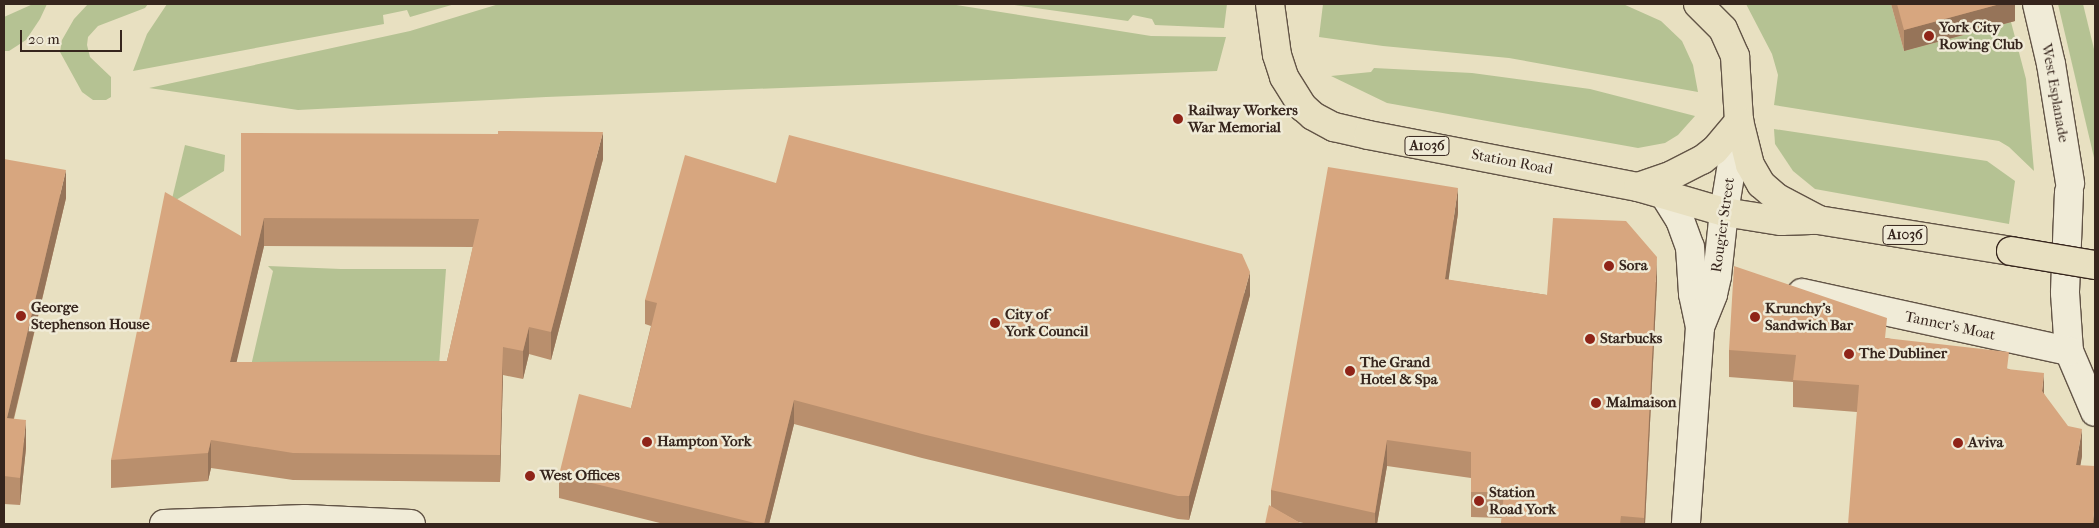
<!DOCTYPE html>
<html>
<head>
<meta charset="utf-8">
<style>
	body { margin:0 }
	#map { position:relative; width:2099px; height:528px; overflow:hidden; background:#e8e0c1; font-family:"IM FELL French Canon",serif }
	div>[style] { position:absolute }
	[style*='--x'] { left:calc(var(--x)*1px); top:calc(var(--y)*1px); width:calc(var(--w)*1px); rotate:calc(var(--a)*1deg) }
	.green>* { inset:0; background:#b5c293 }
	.roads { filter:drop-shadow(1px 0 #625446) drop-shadow(-1px 0 #625446) drop-shadow(0 1px #625446) drop-shadow(0 -1px #625446) }
	.street>* { height:28px; margin:-14px; padding:0 14px; transform-origin:14px; border-radius:14px; background:#f0ebd7 }
	.secondary>* { height:28px; margin:-14px; padding:0 14px; transform-origin:14px; border-radius:14px; background:#f0ebd7 }
	.primary>* { height:28px; margin:-14px; padding:0 14px; transform-origin:14px; border-radius:14px; background:#e8e0c1 }
	.bridges { filter:drop-shadow(1px 0 #36251d) drop-shadow(-1px 0 #36251d) drop-shadow(0 1px #36251d) drop-shadow(0 -1px #36251d) }
	.primary-bridge>* { height:28px; margin:-14px; padding:0 14px; transform-origin:14px; border-radius:14px; background:#e8e0c1 }
	.wall>* { inset:0; background:#b98f6d }
	.shaded-wall>* { inset:0; background:#967459 }
	.building>* { inset:0; background:#d7a67f }
	.dots>* { width:14px; height:14px; translate:-50% -50%; box-sizing:border-box; border:2px solid #f0ebd7; border-radius:50% }
	span { translate:-50% -50%; white-space:nowrap; text-align:center; line-height:1.15; -webkit-text-stroke:5px #f0ebd7; paint-order:stroke }
	.shield-label span { padding:1px 4px; background:#f0ebd7; border:1px solid; border-radius:4px; -webkit-text-stroke-width:0 }
	.shield-label { font-size:14px; color:#36251d; font-weight:700 }
	.poi-label { font-size:15px; color:#36251d; font-weight:700 }
	.left { translate:0 -50%; text-align:left }
	.street-label { font-size:15px; color:#36251d }
	.frame { position:absolute; inset:0; border:5px solid #36251d; pointer-events:none }
	.scale { position:absolute; left:20px; top:30px; width:102px; height:22px; box-sizing:border-box; border:2px solid #36251d; border-top:0; padding-left:6px; font-size:15px; line-height:18px; white-space:nowrap; color:#36251d; -webkit-text-stroke:4px #f0ebd7; paint-order:stroke }
</style>
</head>
<body>
<div id="map">
	<div class="green">
		<i style="clip-path:polygon(33px 4px,47px 4px,40px 19px,26px 40px,9px 51px,4px 51px,4px 17px)"></i>
		<i style="clip-path:polygon(88px 4px,148px 4px,145px 8px,98px 26px,88px 37px,87px 45px,90px 57px,111px 77px,111px 97px,106px 100px,93px 100px,82px 92px,60px 52px,62px 40px,74px 19px)"></i>
		<i style="clip-path:polygon(167px 4px,455px 4px,410px 17px,407px 10px,383px 15px,384px 24px,133px 71px,147px 34px)"></i>
		<i style="clip-path:polygon(499px 4px,950px 4px,1151px 36px,1226px 37px,1217px 71px,546px 97px,298px 110px,149px 88px,410px 31px)"></i>
		<i style="clip-path:polygon(1007px 4px,1227px 4px,1224px 28px,1155px 25px,1152px 19px,1133px 15px,1128px 21px)"></i>
		<i style="clip-path:polygon(1323px 4px,1623px 4px,1661px 21px,1682px 41px,1693px 65px,1698px 92px,1509px 58px,1383px 46px,1319px 37px)"></i>
		<i style="clip-path:polygon(1746px 4px,1891px 4px,1904px 51px,2011px 22px,2026px 79px,2034px 171px,2009px 147px,1999px 141px,1774px 105px,1778px 75px,1772px 54px)"></i>
		<i style="clip-path:polygon(2058px 4px,2083px 4px,2095px 53px,2095px 162px)"></i>
		<i style="clip-path:polygon(1374px 68px,1472px 73px,1590px 89px,1695px 116px,1678px 135px,1665px 143px,1638px 148px,1387px 103px,1331px 76px,1371px 72px)"></i>
		<i style="clip-path:polygon(1774px 129px,1987px 161px,2015px 181px,2009px 224px,1815px 189px,1793px 171px,1775px 144px)"></i>
		<i style="clip-path:polygon(185px 145px,225px 155px,224px 171px,171px 203px)"></i>
		<i style="clip-path:polygon(268px 266px,341px 269px,446px 269px,439px 366px,247px 383px,273px 271px)"></i>
	</div>
	<div class="roads">
		<div class="street">
			<i style="--x:2037;--y:4;--w:62;--a:76.9"></i>
			<i style="--x:2051;--y:64;--w:121;--a:80.9"></i>
			<i style="--x:2069;--y:192;--w:101;--a:92.3"></i>
			<i style="--x:2065;--y:293;--w:58;--a:86.1"></i>
			<i style="--x:2069;--y:351;--w:66;--a:66.9"></i>
			<i style="--x:1802;--y:293;--w:273;--a:12.3"></i>
			<i style="--x:164;--y:524;--w:141;--a:-2"></i>
			<i style="--x:305;--y:519;--w:106;--a:2.7"></i>
		</div>
		<div class="secondary">
			<i style="--x:1665;--y:196;--w:28;--a:58"></i>
			<i style="--x:1680;--y:220;--w:29;--a:70"></i>
			<i style="--x:1690;--y:247;--w:47;--a:86.3"></i>
			<i style="--x:1693;--y:294;--w:34;--a:78"></i>
			<i style="--x:1700;--y:327;--w:197;--a:94.1"></i>
			<i style="--x:1700;--y:327;--w:35;--a:-68"></i>
			<i style="--x:1713;--y:294;--w:18;--a:-77"></i>
			<i style="--x:1717;--y:276;--w:64;--a:-83.8"></i>
			<i style="--x:1724;--y:212;--w:92;--a:-80.6"></i>
		</div>
		<div class="primary">
			<i style="--x:1270;--y:4;--w:51;--a:82.2"></i>
			<i style="--x:1277;--y:55;--w:23;--a:72"></i>
			<i style="--x:1284;--y:77;--w:36;--a:58"></i>
			<i style="--x:1303;--y:107;--w:13;--a:42"></i>
			<i style="--x:1313;--y:116;--w:24;--a:28"></i>
			<i style="--x:1334;--y:127;--w:35;--a:13"></i>
			<i style="--x:1368;--y:135;--w:275;--a:10.9"></i>
			<i style="--x:1638;--y:187;--w:90;--a:16.2"></i>
			<i style="--x:1724;--y:212;--w:58;--a:9"></i>
			<i style="--x:1781;--y:221;--w:37;--a:-2"></i>
			<i style="--x:1818;--y:220;--w:195;--a:9.1"></i>
			<i style="--x:1698;--y:4;--w:35;--a:45"></i>
			<i style="--x:1723;--y:29;--w:30;--a:66"></i>
			<i style="--x:1735;--y:56;--w:65;--a:86.5"></i>
			<i style="--x:1739;--y:121;--w:45;--a:76"></i>
			<i style="--x:1750;--y:165;--w:22;--a:60"></i>
			<i style="--x:1761;--y:184;--w:21;--a:41"></i>
			<i style="--x:1777;--y:198;--w:45;--a:27.7"></i>
			<i style="--x:1638;--y:187;--w:36;--a:-19"></i>
			<i style="--x:1672;--y:175;--w:34;--a:-27"></i>
			<i style="--x:1702;--y:160;--w:16;--a:-38"></i>
			<i style="--x:1715;--y:150;--w:38;--a:-50"></i>
		</div>
	</div>
	<div class="bridges">
		<div class="primary-bridge">
			<i style="--x:2011;--y:251;--w:85;--a:9.5"></i>
		</div>
	</div>
	<div class="wall">
		<i style="clip-path:polygon(1891px 4px,2015px 4px,2015px 21px,1904px 51px)"></i>
		<i style="clip-path:polygon(evenodd,241px 133px,603px 159px,551px 360px,529px 354px,523px 379px,503px 375px,500px 482px,293px 480px,211px 468px,208px 481px,111px 488px,111px 460px,241px 236px,241px 133px,264px 246px,473px 247px,447px 361px,236px 362px,264px 246px)"></i>
		<i style="clip-path:polygon(4px 159px,66px 198px,14px 419px,26px 448px,20px 505px,4px 504px)"></i>
		<i style="clip-path:polygon(776px 183px,1250px 295px,1189px 520px,1178px 519px,922px 458px,794px 424px,769px 524px,664px 524px,559px 498px,559px 475px,631px 408px,651px 326px,645px 324px,645px 300px)"></i>
		<i style="clip-path:polygon(1458px 213px,1448px 280px,1547px 295px,1657px 282px,1645px 524px,1501px 524px,1502px 518px,1471px 517px,1471px 478px,1387px 466px,1377px 524px,1309px 524px,1298px 522px,1271px 507px,1271px 490px)"></i>
		<i style="clip-path:polygon(1887px 338px,2009px 369px,2044px 394px,2082px 456px,2080px 465px,2095px 524px,1857px 412px,1793px 407px,1793px 382px,1729px 377px,1729px 350px)"></i>
	</div>
	<div class="shaded-wall">
		<i style="clip-path:polygon(2000px 4px,2015px 4px,2015px 21px,1904px 51px,1904px 30px)"></i>
		<i style="clip-path:polygon(603px 132px,603px 159px,551px 360px,551px 332px)"></i>
		<i style="clip-path:polygon(66px 170px,66px 198px,7px 446px,7px 418px)"></i>
		<i style="clip-path:polygon(1458px 188px,1458px 213px,1445px 305px,1445px 279px)"></i>
		<i style="clip-path:polygon(264px 218px,264px 246px,230px 390px,230px 362px)"></i>
		<i style="clip-path:polygon(1657px 257px,1657px 282px,1645px 524px,1644px 524px)"></i>
		<i style="clip-path:polygon(1250px 272px,1250px 295px,1189px 520px,1189px 496px)"></i>
		<i style="clip-path:polygon(529px 327px,529px 354px,523px 379px,523px 351px)"></i>
		<i style="clip-path:polygon(503px 347px,503px 375px,500px 482px,500px 455px)"></i>
		<i style="clip-path:polygon(2044px 373px,2044px 400px,2042px 391px)"></i>
		<i style="clip-path:polygon(794px 400px,794px 424px,769px 524px,764px 524px)"></i>
		<i style="clip-path:polygon(26px 420px,26px 448px,20px 505px,20px 478px)"></i>
		<i style="clip-path:polygon(2082px 429px,2082px 456px,2076px 492px,2076px 465px)"></i>
		<i style="clip-path:polygon(211px 440px,211px 468px,208px 481px,208px 453px)"></i>
		<i style="clip-path:polygon(1387px 440px,1387px 466px,1377px 524px,1375px 524px,1375px 513px)"></i>
		<i style="clip-path:polygon(2095px 497px,2095px 524px,2093px 524px)"></i>
	</div>
	<div class="building">
		<i style="clip-path:polygon(1897px 4px,2000px 4px,1904px 30px)"></i>
		<i style="clip-path:polygon(evenodd,498px 131px,603px 132px,551px 332px,529px 327px,523px 351px,503px 347px,500px 455px,293px 453px,211px 440px,208px 453px,111px 460px,165px 192px,241px 236px,241px 133px,498px 134px,498px 131px,264px 218px,479px 219px,447px 361px,230px 362px,264px 218px)"></i>
		<i style="clip-path:polygon(789px 135px,1242px 254px,1250px 272px,1189px 496px,1178px 496px,922px 434px,794px 400px,764px 524px,759px 524px,559px 475px,579px 394px,631px 408px,657px 303px,645px 300px,685px 155px,776px 183px)"></i>
		<i style="clip-path:polygon(4px 159px,66px 170px,7px 418px,26px 420px,20px 478px,4px 476px)"></i>
		<i style="clip-path:polygon(1328px 167px,1458px 188px,1445px 279px,1547px 295px,1553px 218px,1626px 221px,1657px 257px,1644px 518px,1621px 516px,1620px 524px,1501px 524px,1504px 492px,1471px 492px,1471px 452px,1387px 440px,1375px 513px,1271px 490px)"></i>
		<i style="clip-path:polygon(1734px 266px,1887px 318px,1885px 338px,2009px 352px,2007px 369px,2044px 373px,2042px 391px,2068px 426px,2082px 429px,2076px 465px,2095px 466px,2095px 497px,2093px 524px,1848px 524px,1859px 385px,1793px 380px,1796px 355px,1729px 350px)"></i>
		<i style="clip-path:polygon(1269px 505px,1302px 524px,1265px 524px)"></i>
	</div>
	<div class="dots">
		<i style="left:1929px;top:36px;background:#8f2418"></i>
		<i style="left:1178px;top:119px;background:#8f2418"></i>
		<i style="left:1609px;top:266px;background:#8f2418"></i>
		<i style="left:21px;top:316px;background:#8f2418"></i>
		<i style="left:1755px;top:317px;background:#8f2418"></i>
		<i style="left:995px;top:323px;background:#8f2418"></i>
		<i style="left:1590px;top:339px;background:#8f2418"></i>
		<i style="left:1849px;top:354px;background:#8f2418"></i>
		<i style="left:1350px;top:371px;background:#8f2418"></i>
		<i style="left:1596px;top:403px;background:#8f2418"></i>
		<i style="left:647px;top:442px;background:#8f2418"></i>
		<i style="left:1958px;top:443px;background:#8f2418"></i>
		<i style="left:530px;top:476px;background:#8f2418"></i>
		<i style="left:1479px;top:501px;background:#8f2418"></i>
	</div>
	<div class="shield-label">
		<span style="left:1427px;top:146px">A1036</span>
		<span style="left:1905px;top:235px">A1036</span>
	</div>
	<div class="poi-label">
		<span class="left" style="left:1939px;top:36px">York City<br>Rowing Club</span>
		<span class="left" style="left:1188px;top:119px">Railway Workers<br>War Memorial</span>
		<span class="left" style="left:1619px;top:266px">Sora</span>
		<span class="left" style="left:31px;top:316px">George<br>Stephenson House</span>
		<span class="left" style="left:1765px;top:317px">Krunchy's<br>Sandwich Bar</span>
		<span class="left" style="left:1005px;top:323px">City of<br>York Council</span>
		<span class="left" style="left:1600px;top:339px">Starbucks</span>
		<span class="left" style="left:1859px;top:354px">The Dubliner</span>
		<span class="left" style="left:1360px;top:371px">The Grand<br>Hotel &amp; Spa</span>
		<span class="left" style="left:1606px;top:403px">Malmaison</span>
		<span class="left" style="left:657px;top:442px">Hampton York</span>
		<span class="left" style="left:1968px;top:443px">Aviva</span>
		<span class="left" style="left:540px;top:476px">West Offices</span>
		<span class="left" style="left:1489px;top:501px">Station<br>Road York</span>
	</div>
	<div class="street-label">
		<span style="left:2055px;top:93px;rotate:80deg">West Esplanade</span>
		<span style="left:1512px;top:162px;rotate:11deg">Station Road</span>
		<span style="left:1723px;top:225px;rotate:-82deg">Rougier Street</span>
		<span style="left:1950px;top:326px;rotate:12deg">Tanner's Moat</span>
	</div>
	<div class="frame"></div>
	<div class="scale">20 m</div>
</div>
</body>
</html>
